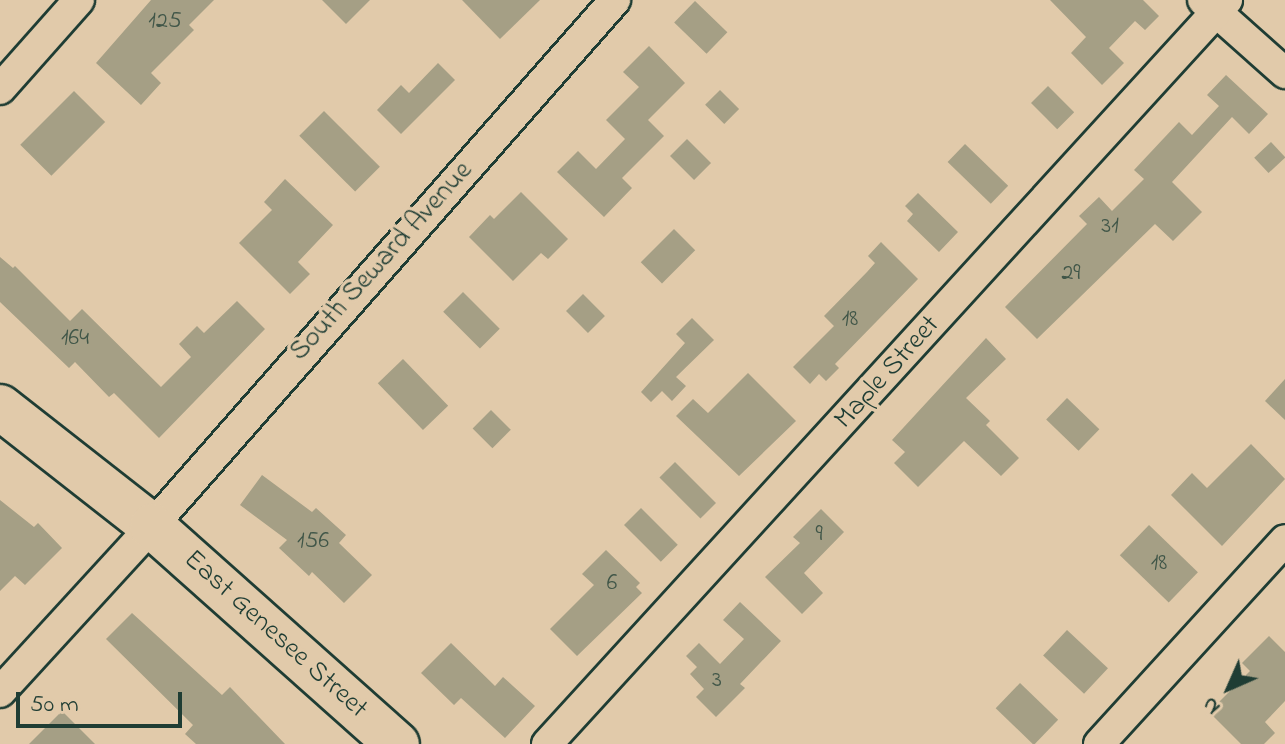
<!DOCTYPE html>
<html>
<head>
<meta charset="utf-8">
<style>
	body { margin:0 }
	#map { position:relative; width:1285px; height:744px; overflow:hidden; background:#e1caaa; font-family:"Indie Flower",sans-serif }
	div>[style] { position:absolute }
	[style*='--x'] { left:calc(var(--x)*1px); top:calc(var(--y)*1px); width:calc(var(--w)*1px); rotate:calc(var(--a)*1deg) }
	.building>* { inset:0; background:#a59f85; transform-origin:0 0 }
	.roads { filter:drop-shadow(2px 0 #1f3d34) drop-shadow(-2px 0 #1f3d34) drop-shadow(0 2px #1f3d34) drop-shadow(0 -2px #1f3d34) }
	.minor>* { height:30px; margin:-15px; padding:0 15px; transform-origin:15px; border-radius:15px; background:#e1caaa }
	.highway>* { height:44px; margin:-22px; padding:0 22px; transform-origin:22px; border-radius:22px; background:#e1caaa }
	span { translate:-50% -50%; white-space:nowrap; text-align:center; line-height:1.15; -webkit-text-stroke:7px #e1caaa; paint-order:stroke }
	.number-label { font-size:24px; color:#405648 }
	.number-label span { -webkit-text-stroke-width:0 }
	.street-label { font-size:28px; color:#1f3d34 }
	.north { position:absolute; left:1189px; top:648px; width:80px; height:80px; -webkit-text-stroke:6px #e1caaa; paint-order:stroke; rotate:225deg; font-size:22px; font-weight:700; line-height:32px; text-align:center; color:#1f3d34 }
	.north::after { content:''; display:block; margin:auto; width:28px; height:36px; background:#1f3d34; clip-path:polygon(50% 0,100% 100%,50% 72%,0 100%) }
	.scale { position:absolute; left:16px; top:692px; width:166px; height:36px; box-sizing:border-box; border:4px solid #1f3d34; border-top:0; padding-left:10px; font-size:24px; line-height:28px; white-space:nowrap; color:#1f3d34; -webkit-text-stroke:6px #e1caaa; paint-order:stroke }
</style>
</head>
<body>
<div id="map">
	<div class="building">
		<i style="clip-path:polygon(151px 0,214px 0,189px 25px,194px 30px,151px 73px,161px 83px,141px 105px,96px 63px)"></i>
		<i style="clip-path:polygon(322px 0,370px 0,346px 24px)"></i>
		<i style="clip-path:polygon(462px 0,540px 0,500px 39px)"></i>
		<i style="clip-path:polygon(1050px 0,1143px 0,1159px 16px,1145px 30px,1135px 21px,1109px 48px,1124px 63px,1102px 85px,1071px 53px,1086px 37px)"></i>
		<i style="left:695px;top:1px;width:45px;height:30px;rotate:44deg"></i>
		<i style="clip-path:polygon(649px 46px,685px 83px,648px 120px,664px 136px,622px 178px,632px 188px,604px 217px,557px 172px,578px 151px,596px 169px,625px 139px,606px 120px,639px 87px,623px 72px)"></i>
		<i style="clip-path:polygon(438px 63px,455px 80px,401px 134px,377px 110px,401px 85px,409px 93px)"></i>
		<i style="clip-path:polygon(1226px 75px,1268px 114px,1249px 134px,1232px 117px,1172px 182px,1202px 212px,1173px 241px,1155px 224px,1037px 339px,1005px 307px,1087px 224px,1079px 216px,1099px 197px,1112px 211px,1144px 179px,1134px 170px,1179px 122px,1192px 135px,1219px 106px,1207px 95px)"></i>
		<i style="left:1048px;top:86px;width:37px;height:24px;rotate:45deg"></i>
		<i style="left:720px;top:90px;width:27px;height:21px;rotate:45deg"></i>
		<i style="left:74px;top:91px;width:44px;height:76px;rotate:45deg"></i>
		<i style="left:324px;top:111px;width:79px;height:35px;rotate:45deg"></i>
		<i style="left:687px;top:139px;width:34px;height:24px;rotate:45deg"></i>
		<i style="left:1271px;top:142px;width:21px;height:23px;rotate:47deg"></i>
		<i style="left:965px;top:144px;width:60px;height:25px;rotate:44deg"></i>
		<i style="clip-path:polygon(285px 179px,333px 225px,298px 262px,310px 274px,290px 294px,239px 243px,272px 210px,264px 202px)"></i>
		<i style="clip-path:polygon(521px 192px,568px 239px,548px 259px,541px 253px,513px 281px,469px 237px,490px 215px,494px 219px)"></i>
		<i style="clip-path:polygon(918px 193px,958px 232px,939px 252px,907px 221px,913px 214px,905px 206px)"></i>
		<i style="left:674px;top:229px;width:30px;height:47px;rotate:45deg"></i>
		<i style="clip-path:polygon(881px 242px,918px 279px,835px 364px,839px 368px,826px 381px,819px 374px,810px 384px,793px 367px,834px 326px,824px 316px,867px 272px,875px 263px,868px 256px)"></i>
		<i style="clip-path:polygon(0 257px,13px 268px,15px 266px,70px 321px,82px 309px,161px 387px,191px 357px,179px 344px,197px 326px,204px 333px,237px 301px,265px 329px,159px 438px,114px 393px,109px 397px,75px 362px,69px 368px,0 302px)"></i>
		<i style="left:463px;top:292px;width:52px;height:28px;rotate:45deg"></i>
		<i style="left:583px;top:294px;width:31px;height:24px;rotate:45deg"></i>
		<i style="clip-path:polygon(692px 318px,714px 340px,676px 377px,686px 386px,672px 401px,662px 391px,651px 402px,641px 392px,685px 343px,676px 334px)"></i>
		<i style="clip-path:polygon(986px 338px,1006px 359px,966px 398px,990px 421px,986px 425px,1019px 458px,1001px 476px,964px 441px,918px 487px,894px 463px,905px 452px,892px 440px)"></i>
		<i style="left:403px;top:359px;width:65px;height:35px;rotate:46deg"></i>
		<i style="clip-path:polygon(748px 373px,796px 421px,739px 476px,676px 416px,693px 399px,708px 413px)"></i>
		<i style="clip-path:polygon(1285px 379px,1285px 420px,1265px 401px)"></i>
		<i style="left:1067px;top:398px;width:45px;height:30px;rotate:44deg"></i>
		<i style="left:491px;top:410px;width:28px;height:26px;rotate:45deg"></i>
		<i style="clip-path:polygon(1251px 444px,1285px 479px,1222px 546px,1171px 495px,1192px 473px,1207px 488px)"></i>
		<i style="left:675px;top:462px;width:58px;height:22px;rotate:45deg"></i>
		<i style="clip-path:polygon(262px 475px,312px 512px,316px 508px,346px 535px,339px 543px,372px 575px,344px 603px,312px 572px,309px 576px,279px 548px,287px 540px,240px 505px)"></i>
		<i style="clip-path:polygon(0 500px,34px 527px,38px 523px,62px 548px,25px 585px,15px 576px,0 591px)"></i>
		<i style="left:641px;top:508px;width:52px;height:24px;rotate:45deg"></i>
		<i style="clip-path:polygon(821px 509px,844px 532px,804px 573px,823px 593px,802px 614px,765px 577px,800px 543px,793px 537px)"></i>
		<i style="left:1149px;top:525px;width:68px;height:42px;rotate:44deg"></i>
		<i style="clip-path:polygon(606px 550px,640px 583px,636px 587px,642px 593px,577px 656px,550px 629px,594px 585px,582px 574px)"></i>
		<i style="clip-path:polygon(740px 602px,781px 641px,740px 684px,745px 688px,716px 717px,696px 697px,704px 689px,690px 674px,697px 667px,686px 656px,699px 643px,720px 664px,744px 639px,723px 620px)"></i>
		<i style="clip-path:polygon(132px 613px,222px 695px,230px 687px,285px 744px,196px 744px,185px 734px,193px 725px,106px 639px)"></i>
		<i style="left:1067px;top:630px;width:56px;height:35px;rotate:43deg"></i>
		<i style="clip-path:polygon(1269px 636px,1285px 652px,1285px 701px,1265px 722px,1275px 733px,1264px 744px,1241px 744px,1209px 712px,1250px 671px,1242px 663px)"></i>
		<i style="clip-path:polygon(451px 643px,495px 686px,503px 677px,535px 706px,505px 738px,461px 698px,454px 705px,421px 673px)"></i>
		<i style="left:1020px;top:683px;width:53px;height:35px;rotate:44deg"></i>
		<i style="clip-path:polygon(62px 711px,95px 744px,29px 744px)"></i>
	</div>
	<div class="roads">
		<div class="minor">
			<i style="--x:1203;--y:0;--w:110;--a:41.7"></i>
			<i style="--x:0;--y:89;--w:119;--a:-48.4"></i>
			<i style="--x:0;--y:692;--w:225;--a:-47.5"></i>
			<i style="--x:152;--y:526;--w:701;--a:-48.64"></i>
			<i style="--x:547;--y:744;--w:1008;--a:-47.57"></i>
			<i style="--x:1099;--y:744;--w:276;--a:-47.6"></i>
		</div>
		<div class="highway">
			<i style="--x:0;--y:407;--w:193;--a:38.1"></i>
			<i style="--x:152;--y:526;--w:328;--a:41.7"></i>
		</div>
	</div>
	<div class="number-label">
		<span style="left:165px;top:22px">125</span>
		<span style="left:1110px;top:227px">31</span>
		<span style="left:1071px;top:274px">29</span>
		<span style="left:850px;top:320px">18</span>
		<span style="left:75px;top:339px">164</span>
		<span style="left:819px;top:535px">9</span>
		<span style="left:313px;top:542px">156</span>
		<span style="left:1159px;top:564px">18</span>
		<span style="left:612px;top:584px">6</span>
		<span style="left:717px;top:681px">3</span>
	</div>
	<div class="street-label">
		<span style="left:382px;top:262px;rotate:-48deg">South Seward Avenue</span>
		<span style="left:888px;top:373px;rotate:-48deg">Maple Street</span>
		<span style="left:275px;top:635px;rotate:42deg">East Genesee Street</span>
	</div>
	<div class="north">N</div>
	<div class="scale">50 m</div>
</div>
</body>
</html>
